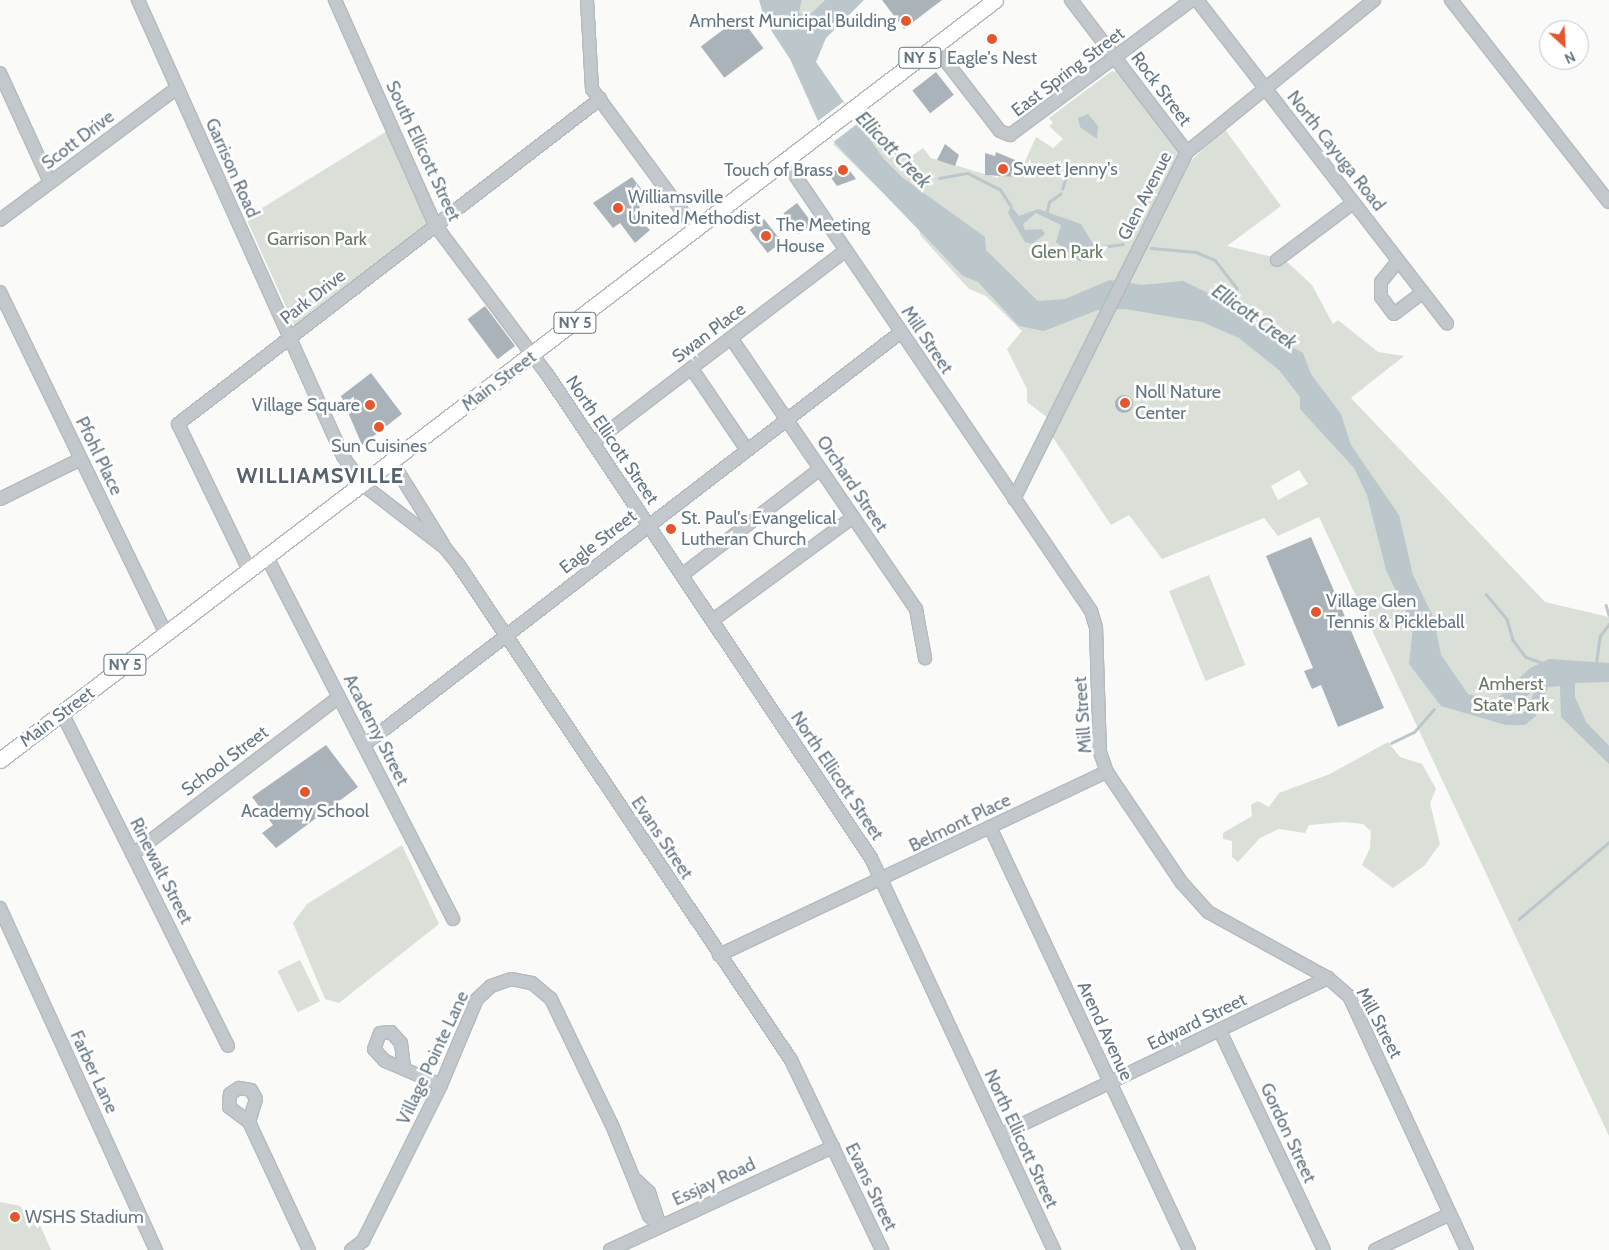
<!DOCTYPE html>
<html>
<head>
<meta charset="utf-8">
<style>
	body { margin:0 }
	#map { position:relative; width:1609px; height:1250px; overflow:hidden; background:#fafaf8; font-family:Cabin,sans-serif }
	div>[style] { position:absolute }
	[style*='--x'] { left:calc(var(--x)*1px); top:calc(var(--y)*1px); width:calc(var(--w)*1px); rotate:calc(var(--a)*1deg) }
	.green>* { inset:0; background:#dadfd7; transform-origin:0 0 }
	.water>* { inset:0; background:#bbc7cb }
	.pier>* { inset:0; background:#fafaf8; transform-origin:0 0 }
	.stream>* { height:2.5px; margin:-1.25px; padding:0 1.25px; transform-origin:1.25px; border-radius:1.25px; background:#bbc7cb }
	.building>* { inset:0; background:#aab3b9; transform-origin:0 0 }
	.round { border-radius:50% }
	.roads { filter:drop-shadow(1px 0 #b5babe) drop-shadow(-1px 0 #b5babe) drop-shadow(0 1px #b5babe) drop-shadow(0 -1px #b5babe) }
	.minor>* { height:12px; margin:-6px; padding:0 6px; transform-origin:6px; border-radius:6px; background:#c3c8cc }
	.major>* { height:15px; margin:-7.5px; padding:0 7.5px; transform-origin:7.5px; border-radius:7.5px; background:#fff }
	.dots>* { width:14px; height:14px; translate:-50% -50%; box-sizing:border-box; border:2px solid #fff; border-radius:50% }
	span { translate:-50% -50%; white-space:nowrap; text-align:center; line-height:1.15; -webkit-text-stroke:5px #fff; paint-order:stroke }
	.shield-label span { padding:1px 4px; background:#fff; border:1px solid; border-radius:4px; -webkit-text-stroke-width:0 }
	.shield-label { font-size:16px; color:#657683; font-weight:700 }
	.poi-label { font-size:18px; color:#657683 }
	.right { translate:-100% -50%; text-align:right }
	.left { translate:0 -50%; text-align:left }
	.street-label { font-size:18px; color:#657683 }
	.park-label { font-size:18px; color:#687a64 }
	.water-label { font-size:19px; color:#60757c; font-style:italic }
	.district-label { font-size:22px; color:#57646e; font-weight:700; letter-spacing:1px }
	.north { position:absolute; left:1539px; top:20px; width:50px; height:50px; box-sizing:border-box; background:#fff; border:1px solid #c1c8cd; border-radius:50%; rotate:155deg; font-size:14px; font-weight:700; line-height:20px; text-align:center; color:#657683 }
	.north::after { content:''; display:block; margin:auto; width:18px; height:22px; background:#e4572e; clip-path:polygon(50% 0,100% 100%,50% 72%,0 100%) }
</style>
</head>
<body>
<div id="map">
	<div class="green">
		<i style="clip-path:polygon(802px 0,825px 0,808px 16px,799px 13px)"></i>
		<i style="clip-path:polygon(evenodd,1112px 71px,1118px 72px,1188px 164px,1224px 128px,1281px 206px,1227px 246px,1285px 260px,1312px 285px,1333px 324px,1338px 320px,1378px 352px,1404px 356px,1351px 398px,1545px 602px,1609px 617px,1609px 1136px,1319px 517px,1278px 536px,1264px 518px,1162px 559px,1129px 515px,1111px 525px,1050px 433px,1053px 422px,1027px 402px,1027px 389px,1007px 349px,1022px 331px,986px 296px,969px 289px,920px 235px,919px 228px,833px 144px,868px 116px,899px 154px,909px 158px,923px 148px,931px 158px,998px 178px,1000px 173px,1018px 177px,1036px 137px,1053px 148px,1063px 139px,1049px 126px,1053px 123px,1049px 118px,1112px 71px,1299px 470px,1308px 484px,1278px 500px,1271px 486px,1299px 470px)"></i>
		<i style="clip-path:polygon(387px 131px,427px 223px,295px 327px,246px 218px)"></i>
		<i style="left:1209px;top:575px;width:97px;height:43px;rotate:68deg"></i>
		<i style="clip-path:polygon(1388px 742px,1400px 757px,1422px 764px,1436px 789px,1430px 803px,1440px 844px,1424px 866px,1393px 888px,1362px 865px,1370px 848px,1371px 831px,1363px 824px,1344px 822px,1309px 825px,1305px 833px,1279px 829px,1260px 838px,1238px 862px,1232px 857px,1232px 841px,1223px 839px,1223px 833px,1252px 816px,1251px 805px,1258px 801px,1269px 807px,1279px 793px,1330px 774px)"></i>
		<i style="clip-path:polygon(402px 845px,439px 924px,339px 1003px,325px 999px,293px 923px,307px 904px)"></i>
		<i style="left:300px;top:960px;width:46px;height:25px;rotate:64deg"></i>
		<i style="clip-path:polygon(0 1202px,20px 1206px,41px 1227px,51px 1250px,0 1250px)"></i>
	</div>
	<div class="water">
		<i style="clip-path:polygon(evenodd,759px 0,802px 0,799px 13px,808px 16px,825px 0,864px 0,826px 38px,816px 62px,883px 158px,903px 178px,985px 237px,986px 250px,1038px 301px,1065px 299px,1110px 280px,1142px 285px,1183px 281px,1221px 299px,1252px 325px,1303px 353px,1311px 374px,1341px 414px,1351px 445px,1399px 515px,1413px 575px,1434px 619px,1441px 655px,1468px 694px,1495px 701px,1530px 668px,1549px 659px,1609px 663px,1609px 682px,1575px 683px,1575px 697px,1586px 722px,1609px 746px,1609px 764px,1561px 717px,1560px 686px,1548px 687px,1536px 716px,1525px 725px,1506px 725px,1441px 706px,1409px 664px,1413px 626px,1386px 570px,1367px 495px,1354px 468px,1300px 409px,1300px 397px,1279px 370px,1239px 338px,1202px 322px,1125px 309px,1098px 310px,1044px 331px,1019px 326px,978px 282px,963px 276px,834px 142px,818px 121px,790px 59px,765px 21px,759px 0,1535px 688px,1528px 711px,1506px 716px,1508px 706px,1522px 701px,1535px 688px)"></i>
		<i style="clip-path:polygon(1088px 114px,1098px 126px,1097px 139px,1080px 127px,1078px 118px)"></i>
		<i style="clip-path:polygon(1011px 206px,1019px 216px,1038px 209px,1081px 224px,1098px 252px,1093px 260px,1079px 261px,1056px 242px,1061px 225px,1036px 213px,1023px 224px,1025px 230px,1042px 229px,1045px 234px,1032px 244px,1025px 242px,1008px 213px)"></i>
	</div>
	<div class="pier">
		<i style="left:843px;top:102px;width:26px;height:31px;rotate:53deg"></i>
	</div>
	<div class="stream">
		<i style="--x:939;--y:178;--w:29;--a:-10"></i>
		<i style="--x:968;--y:173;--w:36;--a:27"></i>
		<i style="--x:1000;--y:189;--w:20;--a:57"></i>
		<i style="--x:1062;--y:189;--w:21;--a:-71"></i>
		<i style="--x:1047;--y:211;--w:9;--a:-77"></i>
		<i style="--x:1049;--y:202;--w:14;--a:-36"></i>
		<i style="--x:1095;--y:248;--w:28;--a:-8"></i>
		<i style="--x:1151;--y:248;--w:45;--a:5.1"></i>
		<i style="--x:1196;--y:252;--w:21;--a:23"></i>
		<i style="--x:1215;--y:260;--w:36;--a:52"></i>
		<i style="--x:1237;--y:288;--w:23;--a:103"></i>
		<i style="--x:1486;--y:594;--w:33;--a:50"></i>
		<i style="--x:1507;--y:619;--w:22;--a:74"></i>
		<i style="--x:1513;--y:640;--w:21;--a:53"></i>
		<i style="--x:1526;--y:657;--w:20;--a:20"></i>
		<i style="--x:1606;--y:605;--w:10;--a:73"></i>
		<i style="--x:1596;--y:663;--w:27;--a:-82"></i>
		<i style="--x:1600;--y:636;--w:15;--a:-53"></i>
		<i style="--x:1391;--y:743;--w:25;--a:-26"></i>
		<i style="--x:1414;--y:732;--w:30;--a:-49"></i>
		<i style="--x:1519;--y:919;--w:118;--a:-40.5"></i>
	</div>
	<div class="building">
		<i style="clip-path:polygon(882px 0,942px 0,904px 29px)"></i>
		<i style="left:740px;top:17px;width:39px;height:49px;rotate:53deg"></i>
		<i style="left:936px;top:72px;width:29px;height:30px;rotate:52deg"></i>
		<i style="clip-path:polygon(945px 144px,959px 155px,955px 166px,937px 160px)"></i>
		<i style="clip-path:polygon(996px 152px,1022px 163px,1018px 177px,985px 175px,985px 153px,995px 156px)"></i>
		<i style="clip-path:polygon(845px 164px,856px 179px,837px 186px,829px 175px)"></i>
		<i style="clip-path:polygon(632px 177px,650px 200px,633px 213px,650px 230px,635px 243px,620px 223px,613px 228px,593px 203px)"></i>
		<i style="left:797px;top:203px;width:26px;height:17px;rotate:53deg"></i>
		<i style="left:764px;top:219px;width:29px;height:18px;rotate:52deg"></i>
		<i style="left:485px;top:306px;width:50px;height:22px;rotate:53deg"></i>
		<i style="clip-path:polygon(371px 373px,402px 414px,362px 445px,341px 396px)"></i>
		<i class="round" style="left:1115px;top:395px;width:18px;height:18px"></i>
		<i style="clip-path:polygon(1311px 537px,1384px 708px,1338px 727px,1321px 685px,1312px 689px,1304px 671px,1313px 668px,1266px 556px)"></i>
		<i style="clip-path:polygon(326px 745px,358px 787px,276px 848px,262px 833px,273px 825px,252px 797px)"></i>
	</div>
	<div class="roads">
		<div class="minor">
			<i style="--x:138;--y:0;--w:500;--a:65.8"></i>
			<i style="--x:343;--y:456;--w:34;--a:56"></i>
			<i style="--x:362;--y:484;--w:105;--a:37.6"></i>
			<i style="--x:445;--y:548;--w:21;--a:51"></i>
			<i style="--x:458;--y:564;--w:597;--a:56.12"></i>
			<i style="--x:791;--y:1060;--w:211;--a:64.4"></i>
			<i style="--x:335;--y:0;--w:246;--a:66"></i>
			<i style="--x:435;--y:225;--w:186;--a:53.1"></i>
			<i style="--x:547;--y:374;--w:582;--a:56.2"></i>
			<i style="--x:871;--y:858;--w:433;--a:65"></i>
			<i style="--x:587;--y:0;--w:89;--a:86.8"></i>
			<i style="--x:592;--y:89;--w:175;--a:53.6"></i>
			<i style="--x:1071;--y:0;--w:191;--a:52.7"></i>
			<i style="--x:1197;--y:0;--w:409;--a:52.3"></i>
			<i style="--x:1451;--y:0;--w:256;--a:52"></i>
			<i style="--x:935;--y:47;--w:106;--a:52.3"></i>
			<i style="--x:1000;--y:131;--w:11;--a:22"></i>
			<i style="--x:1010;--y:135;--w:227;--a:-36.6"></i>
			<i style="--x:0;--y:73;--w:120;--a:65.4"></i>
			<i style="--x:786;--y:162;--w:543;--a:55.81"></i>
			<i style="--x:1091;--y:611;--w:17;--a:73"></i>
			<i style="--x:1096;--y:627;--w:125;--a:88.2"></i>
			<i style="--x:1100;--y:752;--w:21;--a:71"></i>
			<i style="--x:1107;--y:772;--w:134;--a:56"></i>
			<i style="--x:1182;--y:883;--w:39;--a:48"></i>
			<i style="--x:1208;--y:912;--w:137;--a:28.8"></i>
			<i style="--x:1328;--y:978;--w:28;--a:41"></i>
			<i style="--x:1349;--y:996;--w:280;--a:65.1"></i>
			<i style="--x:0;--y:220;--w:221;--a:-36.7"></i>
			<i style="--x:1277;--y:260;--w:95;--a:-36.9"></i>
			<i style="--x:1398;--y:261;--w:27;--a:129"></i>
			<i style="--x:1381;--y:282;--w:15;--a:90"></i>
			<i style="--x:1381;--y:297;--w:21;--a:53"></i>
			<i style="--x:1394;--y:314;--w:36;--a:-37"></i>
			<i style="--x:0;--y:292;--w:380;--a:64.1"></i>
			<i style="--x:731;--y:338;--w:328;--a:55.7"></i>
			<i style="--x:916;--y:609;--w:50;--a:79.6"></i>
			<i style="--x:692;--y:369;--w:98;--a:55.8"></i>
			<i style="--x:593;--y:443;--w:318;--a:-37.3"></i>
			<i style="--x:392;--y:462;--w:97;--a:58.1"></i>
			<i style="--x:0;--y:499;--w:90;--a:-26.3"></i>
			<i style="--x:1014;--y:499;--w:388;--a:-63.5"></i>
			<i style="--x:1187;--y:152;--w:241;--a:-39.1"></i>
			<i style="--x:267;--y:557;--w:407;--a:62.8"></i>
			<i style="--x:249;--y:570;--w:162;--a:-115.9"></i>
			<i style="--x:178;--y:424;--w:533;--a:-37.6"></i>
			<i style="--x:682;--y:575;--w:174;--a:-37.5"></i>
			<i style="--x:713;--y:620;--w:174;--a:-36.3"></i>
			<i style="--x:62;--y:713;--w:372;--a:63.5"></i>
			<i style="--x:364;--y:745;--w:677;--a:-37.56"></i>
			<i style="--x:990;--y:827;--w:467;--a:64.8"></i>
			<i style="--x:133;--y:854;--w:259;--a:-37.3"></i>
			<i style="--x:0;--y:908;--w:376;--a:65.5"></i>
			<i style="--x:719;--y:955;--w:429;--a:-25.3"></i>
			<i style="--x:1220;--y:1031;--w:242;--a:64.6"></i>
			<i style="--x:404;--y:1069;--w:21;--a:-157"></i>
			<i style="--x:385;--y:1061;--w:16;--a:-133"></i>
			<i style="--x:374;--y:1049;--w:17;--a:-69"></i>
			<i style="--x:380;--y:1033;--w:11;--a:-5"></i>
			<i style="--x:391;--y:1032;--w:15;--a:48"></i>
			<i style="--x:401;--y:1043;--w:26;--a:83"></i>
			<i style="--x:404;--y:1069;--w:40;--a:23.4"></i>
			<i style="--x:239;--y:1088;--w:12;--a:9"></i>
			<i style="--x:251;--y:1090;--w:10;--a:61"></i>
			<i style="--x:256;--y:1099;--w:24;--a:107"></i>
			<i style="--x:249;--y:1122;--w:25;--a:-143"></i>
			<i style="--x:229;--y:1107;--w:13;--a:-86"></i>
			<i style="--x:230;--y:1094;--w:11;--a:-34"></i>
			<i style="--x:249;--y:1122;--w:141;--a:64.9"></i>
			<i style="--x:1000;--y:1135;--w:364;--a:-25.6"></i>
			<i style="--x:636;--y:1180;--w:18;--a:43"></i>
			<i style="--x:649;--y:1192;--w:36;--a:72"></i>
			<i style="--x:351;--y:1250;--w:15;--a:-37"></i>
			<i style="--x:363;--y:1241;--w:174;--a:-63.4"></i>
			<i style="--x:441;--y:1085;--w:93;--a:-67.3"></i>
			<i style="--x:477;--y:999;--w:19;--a:-43"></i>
			<i style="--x:491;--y:986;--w:21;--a:-19"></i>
			<i style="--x:511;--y:979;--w:21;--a:11"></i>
			<i style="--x:532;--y:983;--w:25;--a:40"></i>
			<i style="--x:551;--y:999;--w:140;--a:64.2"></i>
			<i style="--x:612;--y:1125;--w:98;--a:67.9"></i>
			<i style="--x:649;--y:1216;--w:15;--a:42"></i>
			<i style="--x:610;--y:1250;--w:246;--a:-24.8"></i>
			<i style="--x:1375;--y:1250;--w:83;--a:-25.6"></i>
		</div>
		<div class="major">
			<i style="--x:0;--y:760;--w:1252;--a:-37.37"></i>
		</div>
	</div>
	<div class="dots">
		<i style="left:906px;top:21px;background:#e4572e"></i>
		<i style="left:992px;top:39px;background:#e4572e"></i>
		<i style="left:1003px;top:169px;background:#e4572e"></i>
		<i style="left:843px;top:170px;background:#e4572e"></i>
		<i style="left:618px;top:208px;background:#e4572e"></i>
		<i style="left:766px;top:236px;background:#e4572e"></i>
		<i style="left:1125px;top:403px;background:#e4572e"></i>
		<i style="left:370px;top:405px;background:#e4572e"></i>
		<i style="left:379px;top:427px;background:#e4572e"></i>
		<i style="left:671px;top:529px;background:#e4572e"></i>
		<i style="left:1316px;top:612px;background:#e4572e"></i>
		<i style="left:305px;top:792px;background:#e4572e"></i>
		<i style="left:15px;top:1217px;background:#e4572e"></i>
	</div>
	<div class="shield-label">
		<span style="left:920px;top:58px">NY 5</span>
		<span style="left:575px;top:323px">NY 5</span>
		<span style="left:125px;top:665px">NY 5</span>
	</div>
	<div class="poi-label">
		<span class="right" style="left:896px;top:21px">Amherst Municipal Building</span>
		<span style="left:992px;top:58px">Eagle's Nest</span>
		<span class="left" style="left:1013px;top:169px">Sweet Jenny's</span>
		<span class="right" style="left:833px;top:170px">Touch of Brass</span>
		<span class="left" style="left:628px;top:208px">Williamsville<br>United Methodist</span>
		<span class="left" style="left:776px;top:236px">The Meeting<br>House</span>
		<span class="left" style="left:1135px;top:403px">Noll Nature<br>Center</span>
		<span class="right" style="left:360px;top:405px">Village Square</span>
		<span style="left:379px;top:446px">Sun Cuisines</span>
		<span class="left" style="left:681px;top:529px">St. Paul's Evangelical<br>Lutheran Church</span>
		<span class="left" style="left:1326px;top:612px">Village Glen<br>Tennis &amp; Pickleball</span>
		<span style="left:305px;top:811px">Academy School</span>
		<span class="left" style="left:25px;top:1217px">WSHS Stadium</span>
	</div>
	<div class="street-label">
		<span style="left:1068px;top:72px;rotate:-37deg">East Spring Street</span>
		<span style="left:1161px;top:89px;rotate:53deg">Rock Street</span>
		<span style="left:78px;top:140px;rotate:-37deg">Scott Drive</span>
		<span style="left:423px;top:151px;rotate:65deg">South Ellicott Street</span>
		<span style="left:1336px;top:151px;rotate:52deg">North Cayuga Road</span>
		<span style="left:232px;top:168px;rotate:66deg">Garrison Road</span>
		<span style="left:1145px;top:196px;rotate:-63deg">Glen Avenue</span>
		<span style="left:313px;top:297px;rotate:-38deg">Park Drive</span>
		<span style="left:709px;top:333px;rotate:-37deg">Swan Place</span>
		<span style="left:927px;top:340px;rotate:56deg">Mill Street</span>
		<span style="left:499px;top:381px;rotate:-37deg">Main Street</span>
		<span style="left:612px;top:440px;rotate:56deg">North Ellicott Street</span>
		<span style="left:99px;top:456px;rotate:64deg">Pfohl Place</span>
		<span style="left:852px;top:484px;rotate:56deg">Orchard Street</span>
		<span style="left:598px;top:542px;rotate:-38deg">Eagle Street</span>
		<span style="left:1083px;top:715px;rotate:-94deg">Mill Street</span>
		<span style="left:57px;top:717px;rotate:-37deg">Main Street</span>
		<span style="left:376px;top:730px;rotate:63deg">Academy Street</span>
		<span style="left:225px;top:761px;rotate:-37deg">School Street</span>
		<span style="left:837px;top:776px;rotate:56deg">North Ellicott Street</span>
		<span style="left:960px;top:823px;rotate:-26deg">Belmont Place</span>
		<span style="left:662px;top:838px;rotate:56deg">Evans Street</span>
		<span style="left:161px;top:871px;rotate:63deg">Rinewalt Street</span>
		<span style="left:1197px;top:1022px;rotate:-26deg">Edward Street</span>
		<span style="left:1379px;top:1023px;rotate:62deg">Mill Street</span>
		<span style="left:1105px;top:1031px;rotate:65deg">Arend Avenue</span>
		<span style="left:433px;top:1058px;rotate:-65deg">Village Pointe Lane</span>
		<span style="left:94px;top:1072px;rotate:65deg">Farber Lane</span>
		<span style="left:1288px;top:1133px;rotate:65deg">Gordon Street</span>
		<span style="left:1021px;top:1139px;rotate:65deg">North Ellicott Street</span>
		<span style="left:714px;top:1182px;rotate:-25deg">Essjay Road</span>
		<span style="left:871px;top:1187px;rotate:64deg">Evans Street</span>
	</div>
	<div class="park-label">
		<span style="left:317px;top:239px">Garrison Park</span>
		<span style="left:1067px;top:252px">Glen Park</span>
		<span style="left:1511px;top:695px">Amherst<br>State Park</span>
	</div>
	<div class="water-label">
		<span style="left:893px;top:150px;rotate:46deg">Ellicott Creek</span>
		<span style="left:1254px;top:317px;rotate:35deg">Ellicott Creek</span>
	</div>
	<div class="district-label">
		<span style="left:320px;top:476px">WILLIAMSVILLE</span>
	</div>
	<div class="north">N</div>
</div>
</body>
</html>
